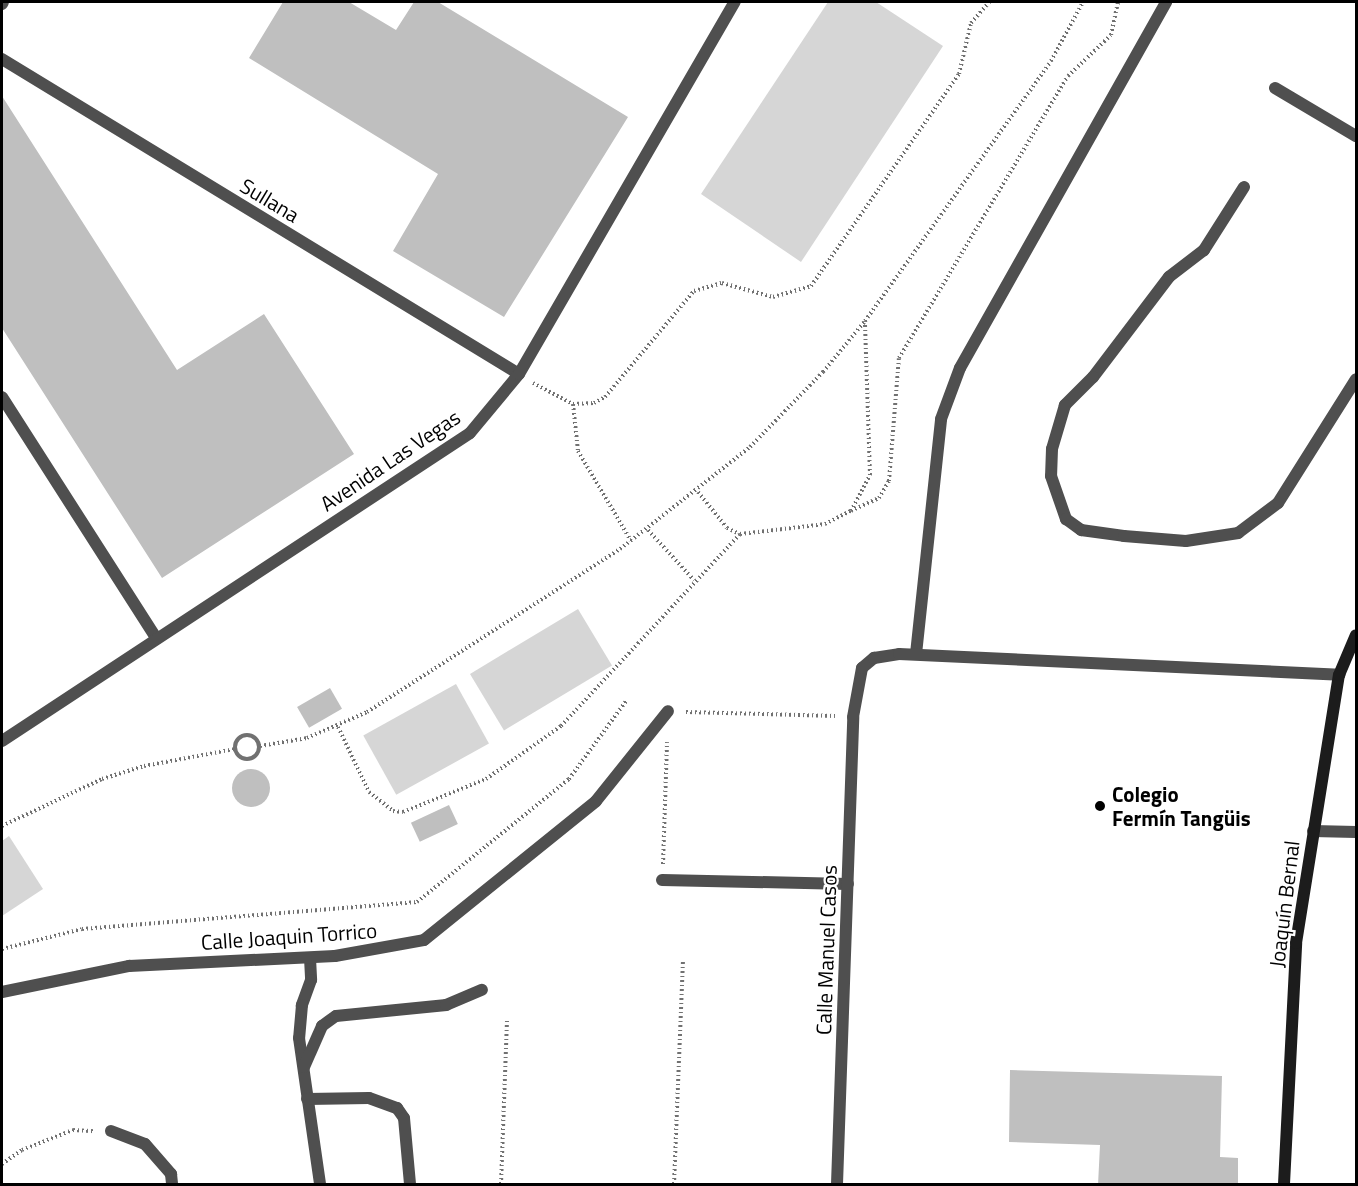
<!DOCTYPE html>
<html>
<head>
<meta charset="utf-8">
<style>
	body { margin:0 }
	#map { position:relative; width:1358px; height:1186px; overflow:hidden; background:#fff; font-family:"Titillium Web",sans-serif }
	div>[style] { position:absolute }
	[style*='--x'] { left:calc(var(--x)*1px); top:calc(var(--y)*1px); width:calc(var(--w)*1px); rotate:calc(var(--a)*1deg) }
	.green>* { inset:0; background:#d6d6d6; transform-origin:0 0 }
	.building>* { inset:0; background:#bfbfbf; transform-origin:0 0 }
	.round { border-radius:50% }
	.path>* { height:4px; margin-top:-2px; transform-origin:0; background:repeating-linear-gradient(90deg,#717171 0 1.5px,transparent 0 4.5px) }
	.path>.ring { margin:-2px; padding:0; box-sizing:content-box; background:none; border:4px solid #717171; border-radius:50% }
	.street>* { height:12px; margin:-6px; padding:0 6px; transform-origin:6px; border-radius:6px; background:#4f4f4f }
	.secondary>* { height:12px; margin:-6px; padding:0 6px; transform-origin:6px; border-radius:6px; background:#1c1c1c }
	.dots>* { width:16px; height:16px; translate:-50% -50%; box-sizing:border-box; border:3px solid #fff; border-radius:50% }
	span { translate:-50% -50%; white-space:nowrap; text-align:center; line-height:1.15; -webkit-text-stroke:4.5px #fff; paint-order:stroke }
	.street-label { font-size:21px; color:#000 }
	.poi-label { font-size:21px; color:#000; font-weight:700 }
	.left { translate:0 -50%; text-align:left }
	.frame { position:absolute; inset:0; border:3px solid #000; pointer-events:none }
</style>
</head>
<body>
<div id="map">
	<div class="green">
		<i style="clip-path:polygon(828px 2px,876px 2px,943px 46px,801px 262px,701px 194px)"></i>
		<i style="left:578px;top:609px;width:66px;height:126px;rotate:59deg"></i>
		<i style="left:456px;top:684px;width:68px;height:106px;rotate:61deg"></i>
		<i style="clip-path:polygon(9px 836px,43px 889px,2px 916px,2px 841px)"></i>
	</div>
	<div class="building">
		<i style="clip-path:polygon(283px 2px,349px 2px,396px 30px,414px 2px,438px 2px,628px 117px,504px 317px,393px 251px,438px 174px,249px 58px)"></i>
		<i style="clip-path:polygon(2px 96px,177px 370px,264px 314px,354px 454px,162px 578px,2px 328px)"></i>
		<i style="left:330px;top:688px;width:24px;height:38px;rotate:60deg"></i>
		<i class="round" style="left:232px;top:769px;width:38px;height:38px"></i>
		<i style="left:449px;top:805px;width:21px;height:42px;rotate:65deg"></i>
		<i style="clip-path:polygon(1010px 1070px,1222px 1076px,1220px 1157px,1238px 1158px,1238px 1185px,1098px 1185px,1100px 1145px,1009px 1142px)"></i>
	</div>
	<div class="path">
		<i style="--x:533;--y:383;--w:45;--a:27.7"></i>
		<i style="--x:573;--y:404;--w:21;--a:-3"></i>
		<i style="--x:594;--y:403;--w:13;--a:-29"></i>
		<i style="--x:605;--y:397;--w:138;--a:-50"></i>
		<i style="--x:694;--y:291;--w:29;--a:-16"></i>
		<i style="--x:722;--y:283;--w:53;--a:15.4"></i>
		<i style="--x:773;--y:297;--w:40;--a:-16"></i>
		<i style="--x:811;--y:286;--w:259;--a:-55.1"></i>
		<i style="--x:959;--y:74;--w:52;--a:-76.8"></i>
		<i style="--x:971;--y:23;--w:28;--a:-49"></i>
		<i style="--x:573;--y:404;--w:47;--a:83.9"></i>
		<i style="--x:578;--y:451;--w:104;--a:59.5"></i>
		<i style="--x:698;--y:492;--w:46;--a:51.1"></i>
		<i style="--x:727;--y:528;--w:14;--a:25"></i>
		<i style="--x:740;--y:534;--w:86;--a:-6.7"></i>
		<i style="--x:825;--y:524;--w:29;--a:-27"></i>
		<i style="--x:851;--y:511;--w:41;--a:-62.2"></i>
		<i style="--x:870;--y:475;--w:154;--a:-91.9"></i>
		<i style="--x:851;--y:511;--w:31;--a:-25"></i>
		<i style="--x:879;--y:498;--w:20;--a:-60"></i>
		<i style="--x:889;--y:481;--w:123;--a:-85.4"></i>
		<i style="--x:899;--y:358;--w:329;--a:-59.1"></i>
		<i style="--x:1068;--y:76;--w:59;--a:-43.6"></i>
		<i style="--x:1111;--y:35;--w:34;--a:-78"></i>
		<i style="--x:648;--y:530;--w:68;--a:47.4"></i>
		<i style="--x:686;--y:712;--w:149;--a:1.5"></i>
		<i style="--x:338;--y:727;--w:72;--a:64.5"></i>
		<i style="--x:369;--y:792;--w:31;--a:38"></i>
		<i style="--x:393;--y:811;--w:10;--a:6"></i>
		<i style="--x:403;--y:812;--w:89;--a:-21.7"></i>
		<i style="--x:486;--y:779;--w:92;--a:-35.2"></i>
		<i style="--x:561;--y:726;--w:262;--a:-47"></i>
		<i class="ring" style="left:235px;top:735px;width:20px;height:20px"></i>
		<i style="--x:260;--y:746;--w:48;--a:-9.7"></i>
		<i style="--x:307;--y:738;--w:65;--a:-23.4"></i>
		<i style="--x:367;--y:712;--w:301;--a:-32.8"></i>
		<i style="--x:620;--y:549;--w:165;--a:-38.1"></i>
		<i style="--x:750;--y:447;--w:105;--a:-45.8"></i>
		<i style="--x:823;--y:372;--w:66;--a:-50.5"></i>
		<i style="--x:865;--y:321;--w:320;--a:-54.4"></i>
		<i style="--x:1051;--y:61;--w:67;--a:-61.5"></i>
		<i style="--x:2;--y:826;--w:110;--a:-25.2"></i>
		<i style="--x:102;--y:779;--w:44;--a:-17.2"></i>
		<i style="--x:144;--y:766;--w:93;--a:-10.6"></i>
		<i style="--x:663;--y:864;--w:122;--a:-88.1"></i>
		<i style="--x:2;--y:949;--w:82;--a:-14"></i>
		<i style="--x:82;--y:929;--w:336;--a:-4.6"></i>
		<i style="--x:417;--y:902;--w:196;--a:-39"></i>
		<i style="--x:569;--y:779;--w:97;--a:-53.8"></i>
		<i style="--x:2;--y:1164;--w:24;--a:-35"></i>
		<i style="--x:22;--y:1150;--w:55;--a:-21.4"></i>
		<i style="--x:73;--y:1130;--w:22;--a:3"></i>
		<i style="--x:501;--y:1184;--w:166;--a:-87.9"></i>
		<i style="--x:674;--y:1184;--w:224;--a:-87.7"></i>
	</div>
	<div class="street">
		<i style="--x:2;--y:4;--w:2;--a:-63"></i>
		<i style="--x:2;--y:59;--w:605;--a:31.35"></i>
		<i style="--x:1275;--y:88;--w:94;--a:30.7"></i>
		<i style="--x:1244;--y:187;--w:75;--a:122.4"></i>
		<i style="--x:1204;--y:250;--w:44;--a:142.4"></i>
		<i style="--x:1169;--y:277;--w:126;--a:127.2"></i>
		<i style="--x:1093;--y:377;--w:40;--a:135"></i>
		<i style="--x:1065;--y:405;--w:46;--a:106.5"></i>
		<i style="--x:1052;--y:449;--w:27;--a:92"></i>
		<i style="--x:1051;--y:476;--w:46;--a:70.8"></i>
		<i style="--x:1066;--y:519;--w:19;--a:36"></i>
		<i style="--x:1081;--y:530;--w:43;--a:7.9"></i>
		<i style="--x:1124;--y:536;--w:62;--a:4.6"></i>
		<i style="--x:1186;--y:541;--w:53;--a:-8.7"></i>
		<i style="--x:1238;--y:533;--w:50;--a:-36.9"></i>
		<i style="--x:1278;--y:503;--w:146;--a:-57.8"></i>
		<i style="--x:2;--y:397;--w:287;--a:57.4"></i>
		<i style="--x:916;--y:654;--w:236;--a:-83.9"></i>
		<i style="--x:941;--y:419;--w:54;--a:-69.6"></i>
		<i style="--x:960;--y:368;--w:420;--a:-60.6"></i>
		<i style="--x:2;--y:741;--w:560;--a:-33.35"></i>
		<i style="--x:470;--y:433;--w:77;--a:-50.3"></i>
		<i style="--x:519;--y:374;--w:430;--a:-59.9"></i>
		<i style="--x:1313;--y:831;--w:43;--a:1.3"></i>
		<i style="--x:662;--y:880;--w:186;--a:1.2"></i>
		<i style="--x:310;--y:958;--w:22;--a:87"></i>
		<i style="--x:311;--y:980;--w:27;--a:110"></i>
		<i style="--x:302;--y:1005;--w:33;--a:95"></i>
		<i style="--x:299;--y:1038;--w:148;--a:81.8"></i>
		<i style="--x:2;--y:992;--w:130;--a:-11.6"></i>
		<i style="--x:129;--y:966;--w:206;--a:-2.8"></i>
		<i style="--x:335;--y:956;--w:90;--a:-10.2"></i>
		<i style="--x:424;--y:940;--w:221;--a:-38.9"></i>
		<i style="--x:596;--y:801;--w:115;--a:-51.3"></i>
		<i style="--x:304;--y:1067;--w:45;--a:-66.3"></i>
		<i style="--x:322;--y:1026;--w:17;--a:-36"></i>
		<i style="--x:336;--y:1016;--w:111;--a:-5.7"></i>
		<i style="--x:446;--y:1005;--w:39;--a:-23"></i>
		<i style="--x:307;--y:1099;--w:62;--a:-0.9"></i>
		<i style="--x:369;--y:1098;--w:30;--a:20"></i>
		<i style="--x:397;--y:1108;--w:12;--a:55"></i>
		<i style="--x:404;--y:1118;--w:66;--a:84.8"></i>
		<i style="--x:111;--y:1131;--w:36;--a:21"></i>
		<i style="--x:145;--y:1144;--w:40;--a:49"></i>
		<i style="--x:171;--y:1174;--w:10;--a:84"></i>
		<i style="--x:837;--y:1184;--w:467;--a:-88"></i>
		<i style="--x:853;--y:717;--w:50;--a:-79.6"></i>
		<i style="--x:862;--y:668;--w:16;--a:-40"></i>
		<i style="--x:874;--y:658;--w:25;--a:-9"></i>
		<i style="--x:899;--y:654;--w:441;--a:2.7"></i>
	</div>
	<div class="secondary">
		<i style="--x:1284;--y:1184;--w:241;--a:-87.1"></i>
		<i style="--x:1296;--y:943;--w:271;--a:-80.9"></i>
		<i style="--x:1339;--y:675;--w:43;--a:-67"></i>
	</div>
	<div class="dots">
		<i style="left:1100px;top:806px;background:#000"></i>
	</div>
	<div class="street-label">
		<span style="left:270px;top:200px;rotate:31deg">Sullana</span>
		<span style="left:390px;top:460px;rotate:-34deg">Avenida Las Vegas</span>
		<span style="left:1284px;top:904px;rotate:-83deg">Joaquín Bernal</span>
		<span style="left:289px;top:936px;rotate:-4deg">Calle Joaquin Torrico</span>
		<span style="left:826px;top:950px;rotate:-88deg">Calle Manuel Casos</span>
	</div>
	<div class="poi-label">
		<span class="left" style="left:1112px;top:806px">Colegio<br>Fermín Tangüis</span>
	</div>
	<div class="frame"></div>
</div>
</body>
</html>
